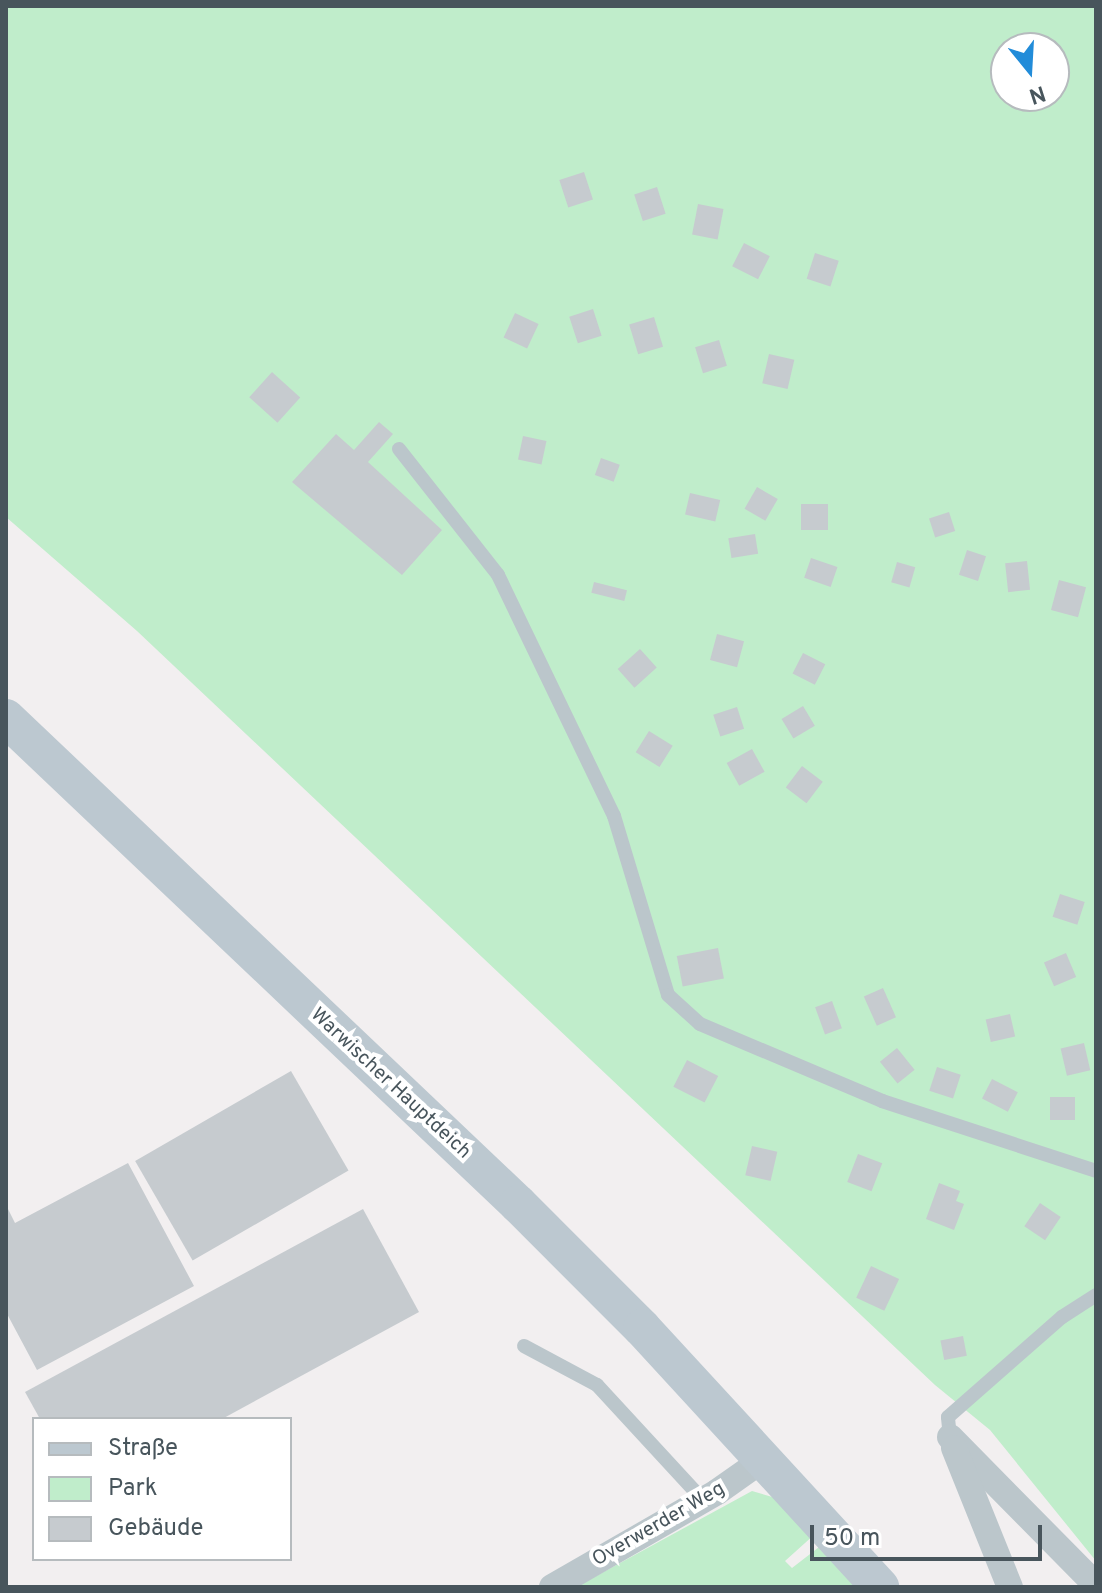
<!DOCTYPE html>
<html>
<head>
<meta charset="utf-8">
<style>
	body { margin:0 }
	#map { position:relative; width:1102px; height:1593px; overflow:hidden; background:#f2eff0; font-family:Overpass,sans-serif }
	div>[style] { position:absolute }
	[style*='--x'] { left:calc(var(--x)*1px); top:calc(var(--y)*1px); width:calc(var(--w)*1px); rotate:calc(var(--a)*1deg) }
	.green>* { inset:0; background:#c0edcb }
	.building>* { inset:0; background:#c6cbcf; transform-origin:0 0 }
	.lane>* { height:14px; margin:-7px; padding:0 7px; transform-origin:7px; border-radius:7px; background:#bbc6cb }
	.street>* { height:26px; margin:-13px; padding:0 13px; transform-origin:13px; border-radius:13px; background:#bbc6cb }
	.secondary>* { height:38px; margin:-19px; padding:0 19px; transform-origin:19px; border-radius:19px; background:#bcc8d0 }
	span { translate:-50% -50%; white-space:nowrap; text-align:center; line-height:1.15; -webkit-text-stroke:8px #fff; paint-order:stroke }
	.street-label { font-size:20px; color:#48555c }
	.frame { position:absolute; inset:0; border:8px solid #48555c; pointer-events:none }
	.legend { position:absolute; left:32px; top:1417px; width:260px; height:144px; box-sizing:border-box; background:#fff; border:2px solid #b6bbbe; margin:0; padding:10px 14px; list-style:none; font-size:24px; color:#48555c }
	.legend li { display:flex; align-items:center; gap:16px; height:40px }
	.legend b { width:40px; border:2px solid #b6bbbe }
	.north { position:absolute; left:990px; top:32px; width:80px; height:80px; box-sizing:border-box; background:#fff; border:2px solid #b6bbbe; border-radius:50%; rotate:162deg; font-size:22px; font-weight:700; line-height:32px; text-align:center; color:#48555c }
	.north::after { content:''; display:block; margin:auto; width:28px; height:36px; background:#228cd9; clip-path:polygon(50% 0,100% 100%,50% 72%,0 100%) }
	.scale { position:absolute; left:810px; top:1525px; width:232px; height:36px; box-sizing:border-box; border:4px solid #48555c; border-top:0; padding-left:10px; font-size:24px; line-height:28px; white-space:nowrap; color:#48555c; -webkit-text-stroke:6px #fff; paint-order:stroke }
</style>
</head>
<body>
<div id="map">
	<div class="green">
		<i style="clip-path:polygon(evenodd,6px 6px,1096px 6px,1096px 1561px,990px 1430px,935px 1385px,137px 631px,6px 517px,6px 6px,1006px 48px,1054px 48px,1054px 96px,1006px 96px,1006px 48px)"></i>
		<i style="clip-path:polygon(752px 1491px,779px 1499px,815px 1534px,785px 1561px,792px 1568px,823px 1544px,860px 1587px,576px 1587px)"></i>
	</div>
	<div class="building">
		<i style="left:584px;top:172px;width:29px;height:26px;rotate:72deg"></i>
		<i style="left:657px;top:187px;width:28px;height:24px;rotate:72deg"></i>
		<i style="left:698px;top:204px;width:26px;height:31px;rotate:11deg"></i>
		<i style="left:744px;top:243px;width:29px;height:26px;rotate:27deg"></i>
		<i style="left:815px;top:253px;width:25px;height:27px;rotate:18deg"></i>
		<i style="left:593px;top:309px;width:28px;height:25px;rotate:72deg"></i>
		<i style="left:515px;top:313px;width:26px;height:27px;rotate:25deg"></i>
		<i style="left:654px;top:317px;width:31px;height:26px;rotate:73deg"></i>
		<i style="left:719px;top:340px;width:27px;height:25px;rotate:73deg"></i>
		<i style="left:769px;top:354px;width:26px;height:30px;rotate:13deg"></i>
		<i style="left:272px;top:372px;width:38px;height:34px;rotate:42deg"></i>
		<i style="clip-path:polygon(379px 422px,393px 434px,368px 462px,442px 530px,402px 575px,292px 482px,336px 434px,354px 450px)"></i>
		<i style="left:523px;top:436px;width:24px;height:24px;rotate:12deg"></i>
		<i style="left:601px;top:458px;width:20px;height:18px;rotate:20deg"></i>
		<i style="left:757px;top:487px;width:24px;height:25px;rotate:30deg"></i>
		<i style="left:690px;top:493px;width:31px;height:22px;rotate:13deg"></i>
		<i style="left:828px;top:504px;width:26px;height:27px;rotate:90deg"></i>
		<i style="left:949px;top:512px;width:20px;height:21px;rotate:72deg"></i>
		<i style="left:755px;top:534px;width:20px;height:27px;rotate:81deg"></i>
		<i style="left:967px;top:550px;width:20px;height:26px;rotate:18deg"></i>
		<i style="left:811px;top:558px;width:28px;height:21px;rotate:19deg"></i>
		<i style="left:1027px;top:561px;width:29px;height:22px;rotate:84deg"></i>
		<i style="left:897px;top:562px;width:19px;height:21px;rotate:16deg"></i>
		<i style="left:1059px;top:580px;width:28px;height:31px;rotate:15deg"></i>
		<i style="left:594px;top:582px;width:34px;height:11px;rotate:14deg"></i>
		<i style="left:717px;top:634px;width:28px;height:27px;rotate:15deg"></i>
		<i style="left:640px;top:649px;width:25px;height:30px;rotate:48deg"></i>
		<i style="left:803px;top:653px;width:25px;height:23px;rotate:27deg"></i>
		<i style="left:803px;top:706px;width:23px;height:25px;rotate:59deg"></i>
		<i style="left:737px;top:707px;width:23px;height:25px;rotate:72deg"></i>
		<i style="left:649px;top:731px;width:28px;height:25px;rotate:32deg"></i>
		<i style="left:752px;top:749px;width:26px;height:29px;rotate:61deg"></i>
		<i style="left:802px;top:766px;width:26px;height:27px;rotate:37deg"></i>
		<i style="left:1060px;top:894px;width:26px;height:24px;rotate:18deg"></i>
		<i style="left:718px;top:948px;width:31px;height:42px;rotate:79deg"></i>
		<i style="left:1066px;top:953px;width:26px;height:24px;rotate:67deg"></i>
		<i style="left:883px;top:988px;width:32px;height:21px;rotate:66deg"></i>
		<i style="left:832px;top:1001px;width:29px;height:18px;rotate:70deg"></i>
		<i style="left:1010px;top:1014px;width:23px;height:25px;rotate:77deg"></i>
		<i style="left:1084px;top:1043px;width:28px;height:24px;rotate:77deg"></i>
		<i style="left:897px;top:1048px;width:28px;height:22px;rotate:51deg"></i>
		<i style="left:687px;top:1060px;width:35px;height:30px;rotate:27deg"></i>
		<i style="left:937px;top:1067px;width:25px;height:25px;rotate:18deg"></i>
		<i style="left:291px;top:1071px;width:115px;height:180px;rotate:60deg"></i>
		<i style="left:992px;top:1079px;width:29px;height:22px;rotate:27deg"></i>
		<i style="left:1075px;top:1097px;width:23px;height:25px;rotate:90deg"></i>
		<i style="left:752px;top:1146px;width:26px;height:30px;rotate:13deg"></i>
		<i style="left:858px;top:1154px;width:26px;height:30px;rotate:21deg"></i>
		<i style="clip-path:polygon(128px 1163px,194px 1286px,37px 1370px,6px 1312px,6px 1205px,15px 1223px)"></i>
		<i style="clip-path:polygon(939px 1183px,960px 1191px,956px 1201px,964px 1204px,954px 1230px,926px 1219px)"></i>
		<i style="left:1040px;top:1203px;width:25px;height:28px;rotate:34deg"></i>
		<i style="clip-path:polygon(363px 1209px,419px 1312px,222px 1419px,40px 1419px,25px 1392px)"></i>
		<i style="left:871px;top:1266px;width:31px;height:35px;rotate:25deg"></i>
		<i style="left:963px;top:1336px;width:20px;height:23px;rotate:79deg"></i>
	</div>
	<div class="lane">
		<i style="--x:399;--y:449;--w:160;--a:51.8"></i>
		<i style="--x:498;--y:575;--w:267;--a:64.3"></i>
		<i style="--x:614;--y:816;--w:187;--a:73.2"></i>
		<i style="--x:668;--y:995;--w:43;--a:42.2"></i>
		<i style="--x:700;--y:1024;--w:198;--a:22.9"></i>
		<i style="--x:882;--y:1101;--w:225;--a:18.1"></i>
		<i style="--x:524;--y:1346;--w:83;--a:28.1"></i>
		<i style="--x:597;--y:1385;--w:156;--a:47.3"></i>
		<i style="--x:950;--y:1437;--w:20;--a:-96"></i>
		<i style="--x:948;--y:1417;--w:152;--a:-41.3"></i>
		<i style="--x:1062;--y:1317;--w:40;--a:-32.9"></i>
	</div>
	<div class="street">
		<i style="--x:950;--y:1437;--w:208;--a:45.4"></i>
		<i style="--x:954;--y:1448;--w:150;--a:68.1"></i>
		<i style="--x:552;--y:1587;--w:190;--a:-29.9"></i>
		<i style="--x:717;--y:1492;--w:57;--a:-35.1"></i>
	</div>
	<div class="secondary">
		<i style="--x:6;--y:718;--w:706;--a:43.51"></i>
		<i style="--x:518;--y:1204;--w:175;--a:45"></i>
		<i style="--x:642;--y:1328;--w:352;--a:47.4"></i>
	</div>
	<div class="street-label">
		<span style="left:390px;top:1084px;rotate:43deg">Warwischer Hauptdeich</span>
		<span style="left:659px;top:1525px;rotate:-30deg">Overwerder Weg</span>
	</div>
	<div class="frame"></div>
	<ul class="legend">
	<li><b style="height:10px;background:#bcc8d0"></b>Straße</li>
	<li><b style="height:22px;background:#c0edcb"></b>Park</li>
	<li><b style="height:22px;background:#c6cbcf"></b>Gebäude</li>
	</ul>
	<div class="north">N</div>
	<div class="scale">50 m</div>
</div>
</body>
</html>
